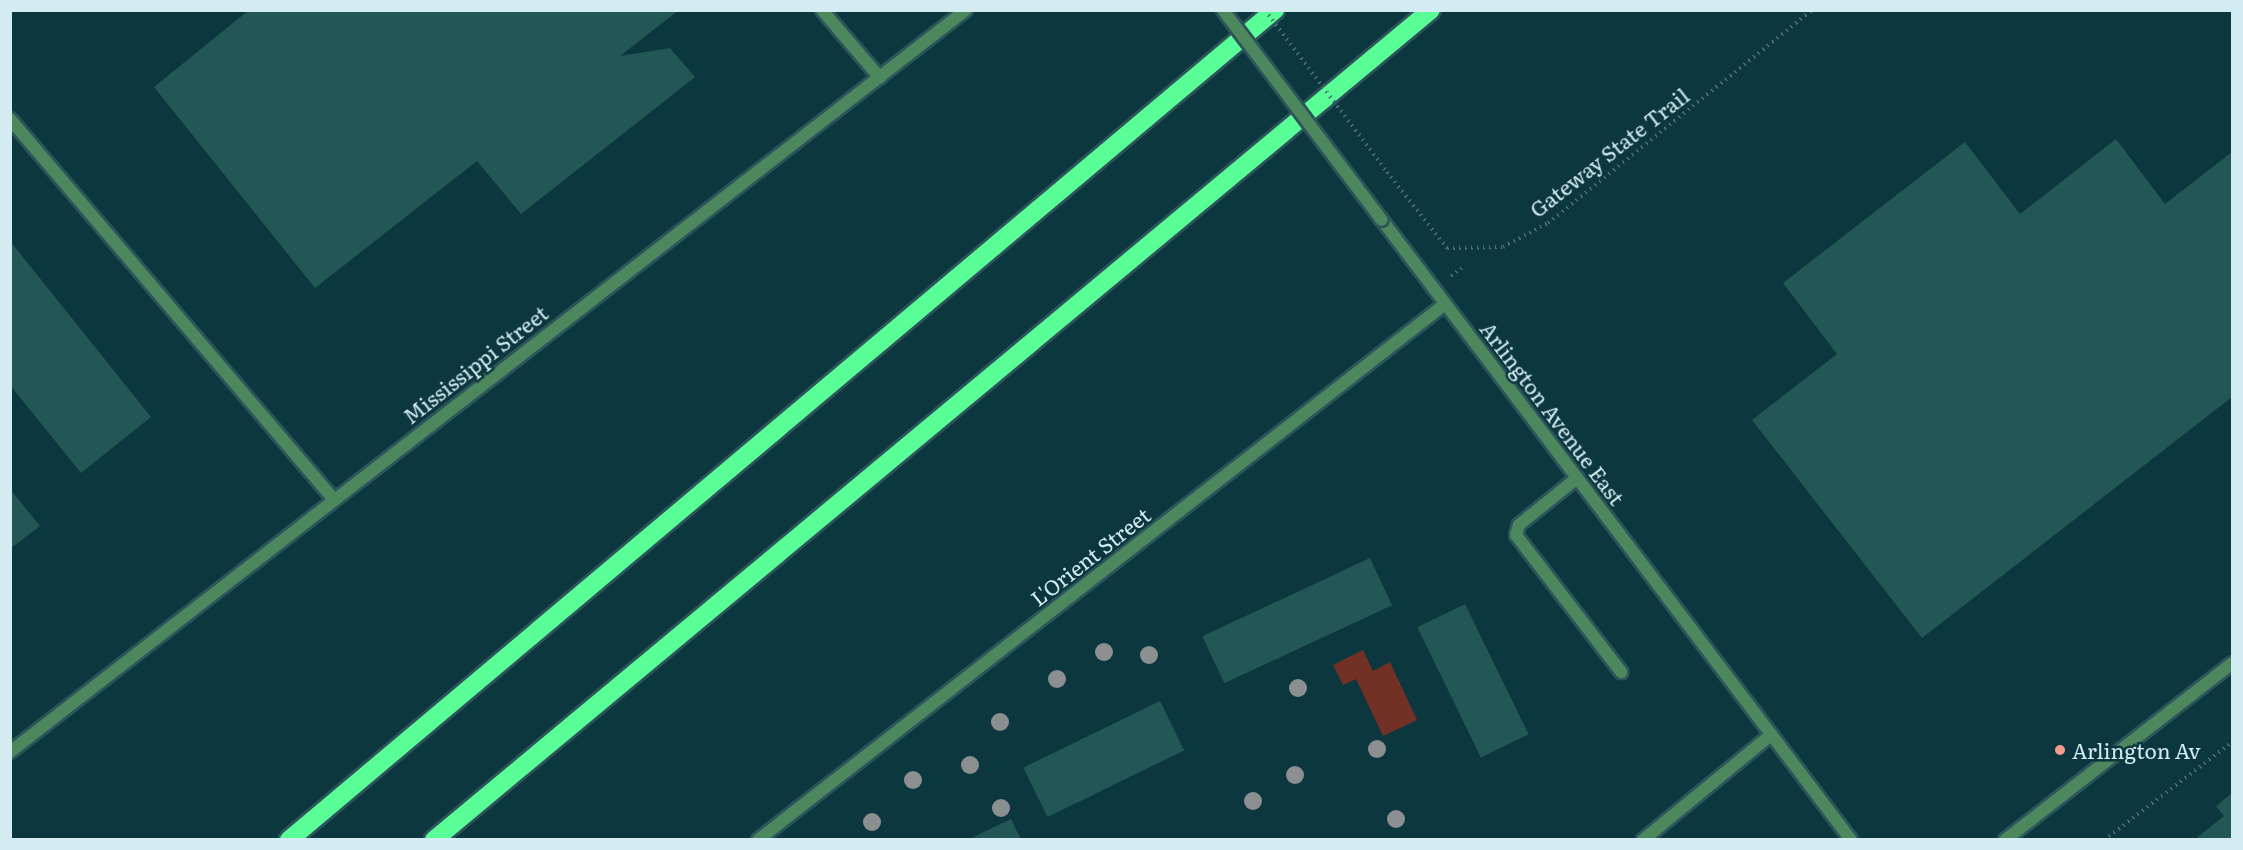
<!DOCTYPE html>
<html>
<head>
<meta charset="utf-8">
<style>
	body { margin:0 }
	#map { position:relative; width:2243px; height:850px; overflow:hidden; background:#0d373e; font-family:Literata,serif }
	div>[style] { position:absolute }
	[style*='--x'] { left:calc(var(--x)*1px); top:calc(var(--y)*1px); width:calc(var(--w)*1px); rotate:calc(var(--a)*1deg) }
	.green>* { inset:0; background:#733125 }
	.building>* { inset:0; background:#235755; transform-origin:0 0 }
	.path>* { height:4px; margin-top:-2px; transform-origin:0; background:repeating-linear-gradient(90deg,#4a6f76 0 1.5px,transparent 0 6px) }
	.roads { filter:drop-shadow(2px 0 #2d545b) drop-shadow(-2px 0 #2d545b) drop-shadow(0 2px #2d545b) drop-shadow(0 -2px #2d545b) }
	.service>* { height:12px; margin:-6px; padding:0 6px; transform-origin:6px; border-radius:6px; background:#4c875d }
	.minor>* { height:12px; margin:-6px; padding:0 6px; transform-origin:6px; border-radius:6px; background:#4c875d }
	.tertiary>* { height:12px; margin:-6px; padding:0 6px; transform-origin:6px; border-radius:6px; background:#4c875d }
	.motorway>* { height:18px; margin:-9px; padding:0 9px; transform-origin:9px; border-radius:9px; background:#59fe97 }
	.path-bridge>* { height:4px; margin-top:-2px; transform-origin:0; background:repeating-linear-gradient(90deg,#4a6f76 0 1.5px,transparent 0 6px) }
	.bridges { filter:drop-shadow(2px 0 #2d545b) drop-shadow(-2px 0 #2d545b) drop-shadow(0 2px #2d545b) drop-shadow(0 -2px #2d545b) }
	.tertiary-bridge>* { height:12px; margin:-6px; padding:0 6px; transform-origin:6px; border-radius:6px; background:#4c875d }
	.trees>* { width:18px; height:18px; margin:-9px; border-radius:50%; background:#8c8f8f }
	.dots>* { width:16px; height:16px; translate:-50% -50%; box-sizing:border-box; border:3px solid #0d373e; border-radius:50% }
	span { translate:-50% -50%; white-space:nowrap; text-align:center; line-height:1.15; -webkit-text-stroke:5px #0d373e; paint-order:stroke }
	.street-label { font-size:21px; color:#d2ecf2 }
	.poi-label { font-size:21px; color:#d2ecf2 }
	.left { translate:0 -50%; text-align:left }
	.frame { position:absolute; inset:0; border:12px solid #d2ecf2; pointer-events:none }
</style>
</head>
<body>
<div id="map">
	<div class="green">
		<i style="clip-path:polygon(1363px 650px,1373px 671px,1390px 662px,1417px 720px,1383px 736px,1356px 679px,1343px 685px,1333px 665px)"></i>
	</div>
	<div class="building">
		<i style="clip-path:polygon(249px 10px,679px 10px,620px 56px,670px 48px,695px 77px,521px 214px,477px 161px,315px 288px,154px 87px)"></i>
		<i style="clip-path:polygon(2116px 139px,2165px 204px,2232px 152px,2232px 397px,1922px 638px,1752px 420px,1837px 354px,1783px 283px,1965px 142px,2020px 214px)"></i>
		<i style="clip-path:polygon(10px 241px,151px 417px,81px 473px,10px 385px)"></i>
		<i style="clip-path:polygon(10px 489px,40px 526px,10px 549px)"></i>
		<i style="left:1370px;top:558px;width:52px;height:185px;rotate:65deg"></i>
		<i style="left:1465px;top:604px;width:145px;height:53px;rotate:64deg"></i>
		<i style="left:1160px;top:701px;width:55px;height:152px;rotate:64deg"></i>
		<i style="clip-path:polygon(2232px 793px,2232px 840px,2194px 840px,2224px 816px,2216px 806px)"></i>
		<i style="clip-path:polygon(1011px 819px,1021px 840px,968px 840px,988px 830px)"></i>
	</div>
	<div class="path">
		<i style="--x:1387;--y:172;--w:97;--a:51.7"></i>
		<i style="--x:1447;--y:248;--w:56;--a:-1"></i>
		<i style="--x:1503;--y:247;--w:51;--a:-28.1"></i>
		<i style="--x:1548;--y:223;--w:339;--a:-38.9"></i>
		<i style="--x:1451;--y:276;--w:15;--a:-37"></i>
		<i style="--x:2104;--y:840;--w:161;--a:-37.4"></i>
	</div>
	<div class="roads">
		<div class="service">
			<i style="--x:822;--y:10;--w:89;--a:49.5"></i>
			<i style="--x:10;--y:119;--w:498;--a:49.6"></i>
			<i style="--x:1577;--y:478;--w:75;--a:141"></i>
			<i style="--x:1519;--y:525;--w:10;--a:107"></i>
			<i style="--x:1516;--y:535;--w:173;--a:52.5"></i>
		</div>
		<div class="minor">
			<i style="--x:10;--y:752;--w:1210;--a:-37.82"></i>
			<i style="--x:1643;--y:840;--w:166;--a:-39.4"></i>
		</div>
		<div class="tertiary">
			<i style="--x:1382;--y:220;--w:777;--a:52.89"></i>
			<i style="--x:758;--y:840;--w:871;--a:-37.96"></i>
			<i style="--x:2005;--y:840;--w:288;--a:-37.9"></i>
		</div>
		<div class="motorway">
			<i style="--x:289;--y:840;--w:1289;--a:-40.09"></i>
			<i style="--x:434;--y:840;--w:1297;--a:-39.78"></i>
		</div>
	</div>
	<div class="path-bridge">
		<i style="--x:1265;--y:10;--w:203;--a:53"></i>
	</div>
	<div class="bridges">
		<div class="tertiary-bridge">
			<i style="--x:1223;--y:10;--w:263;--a:52.9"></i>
		</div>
	</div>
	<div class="trees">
		<i style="left:1104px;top:652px"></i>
		<i style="left:1149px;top:655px"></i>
		<i style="left:1057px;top:679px"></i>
		<i style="left:1298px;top:688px"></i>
		<i style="left:1000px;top:722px"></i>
		<i style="left:1377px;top:749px"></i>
		<i style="left:970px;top:765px"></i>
		<i style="left:1295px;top:775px"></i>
		<i style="left:913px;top:780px"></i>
		<i style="left:1253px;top:801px"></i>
		<i style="left:1001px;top:808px"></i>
		<i style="left:1396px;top:819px"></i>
		<i style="left:872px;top:822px"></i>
	</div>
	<div class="dots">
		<i style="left:2060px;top:750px;background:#f49d8b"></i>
	</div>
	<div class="street-label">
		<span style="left:1609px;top:152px;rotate:-38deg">Gateway State Trail</span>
		<span style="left:475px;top:364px;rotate:-38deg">Mississippi Street</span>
		<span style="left:1553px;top:413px;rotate:53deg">Arlington Avenue East</span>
		<span style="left:1090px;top:556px;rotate:-38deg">L'Orient Street</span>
	</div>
	<div class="poi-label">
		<span class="left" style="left:2072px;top:750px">Arlington Av</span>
	</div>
	<div class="frame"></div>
</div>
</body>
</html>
